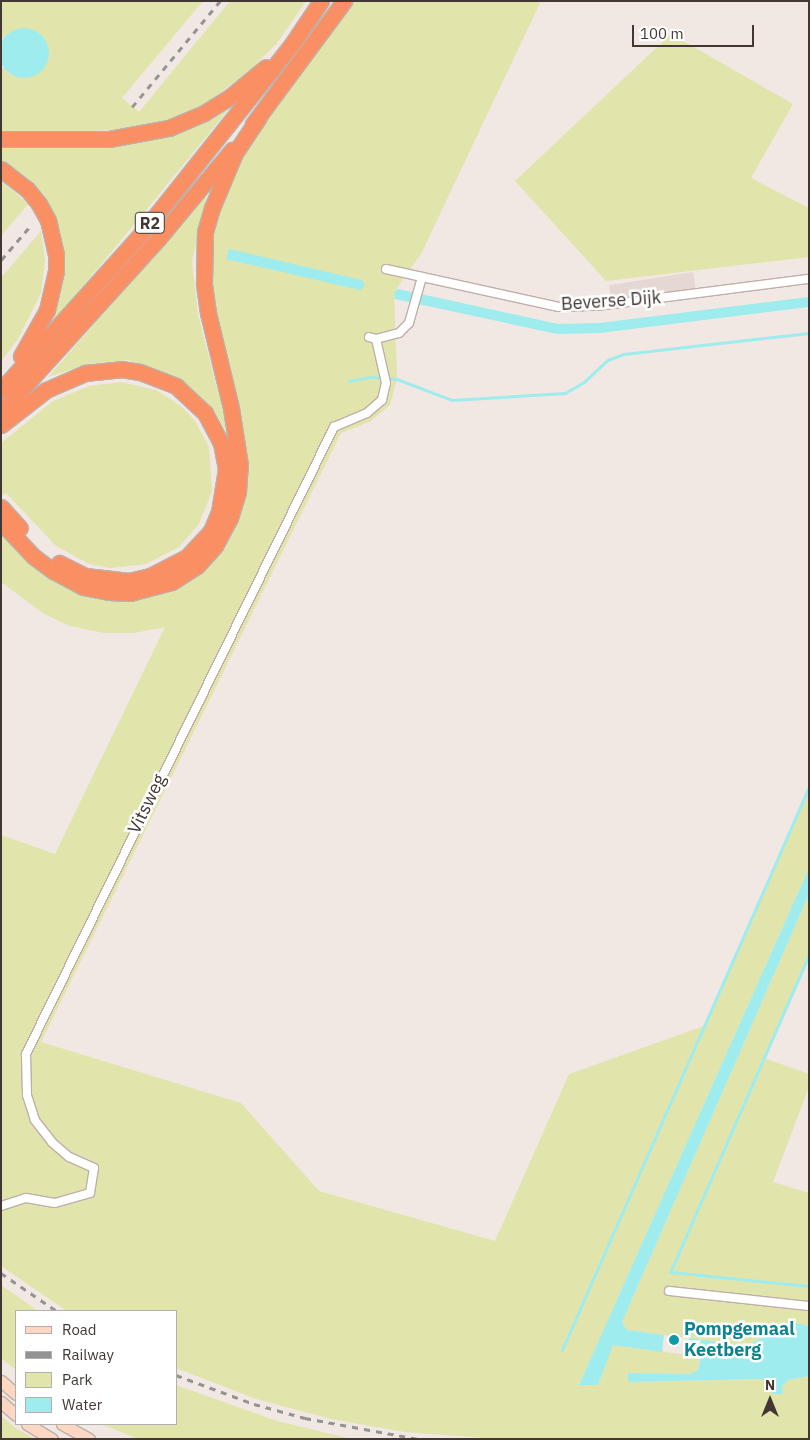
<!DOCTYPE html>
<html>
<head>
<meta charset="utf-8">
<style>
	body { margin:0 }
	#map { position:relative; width:810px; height:1440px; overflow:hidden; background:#f1e7e3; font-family:"IBM Plex Sans",sans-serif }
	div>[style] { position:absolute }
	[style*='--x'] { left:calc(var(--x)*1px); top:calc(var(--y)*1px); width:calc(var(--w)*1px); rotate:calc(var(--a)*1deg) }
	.residential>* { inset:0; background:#e5d7d1; transform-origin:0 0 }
	.green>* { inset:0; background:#e1e5ac }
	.water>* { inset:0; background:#9fecee }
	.round { border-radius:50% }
	.stream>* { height:2.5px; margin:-1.25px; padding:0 1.25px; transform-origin:1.25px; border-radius:1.25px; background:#9fecee }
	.roads { filter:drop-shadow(1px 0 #bfafa9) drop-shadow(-1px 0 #bfafa9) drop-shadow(0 1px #bfafa9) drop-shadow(0 -1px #bfafa9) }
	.street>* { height:8px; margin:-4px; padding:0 4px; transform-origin:4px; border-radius:4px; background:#fff }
	.secondary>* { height:11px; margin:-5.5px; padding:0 5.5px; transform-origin:5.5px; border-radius:5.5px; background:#fdd7c1 }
	.highway>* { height:15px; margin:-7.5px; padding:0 7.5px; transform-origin:7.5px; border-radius:7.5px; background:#fa8f64 }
	.rail>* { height:2.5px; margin-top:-1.25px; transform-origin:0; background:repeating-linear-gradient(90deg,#939393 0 6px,transparent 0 12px) }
	.dots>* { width:14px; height:14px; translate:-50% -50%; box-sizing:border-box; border:2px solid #fff; border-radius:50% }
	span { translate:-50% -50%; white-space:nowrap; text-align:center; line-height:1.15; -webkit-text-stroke:5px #fff; paint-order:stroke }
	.shield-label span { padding:1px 4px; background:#fff; border:1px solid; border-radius:4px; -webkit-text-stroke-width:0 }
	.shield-label { font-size:16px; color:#423733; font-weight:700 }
	.street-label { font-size:18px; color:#423733 }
	.culture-label { font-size:18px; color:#0d838f; font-weight:700 }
	.left { translate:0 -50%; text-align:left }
	.frame { position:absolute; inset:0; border:2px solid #423733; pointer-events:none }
	.legend { position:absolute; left:15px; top:1310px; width:162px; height:115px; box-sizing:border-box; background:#fff; border:1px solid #b3afad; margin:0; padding:6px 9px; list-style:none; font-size:15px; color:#423733 }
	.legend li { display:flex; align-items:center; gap:10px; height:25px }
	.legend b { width:25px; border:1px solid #b3afad }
	.north { position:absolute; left:745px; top:1375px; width:50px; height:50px; -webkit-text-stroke:4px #fff; paint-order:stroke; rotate:0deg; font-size:14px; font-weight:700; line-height:20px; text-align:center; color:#423733 }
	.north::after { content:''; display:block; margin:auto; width:18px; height:22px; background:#423733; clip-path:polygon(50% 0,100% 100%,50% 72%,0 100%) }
	.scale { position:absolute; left:632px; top:25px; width:122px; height:22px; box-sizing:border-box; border:2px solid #423733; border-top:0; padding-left:6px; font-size:15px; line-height:18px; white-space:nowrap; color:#423733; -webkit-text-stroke:4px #fff; paint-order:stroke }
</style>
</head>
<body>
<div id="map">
	<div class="residential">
		<i style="left:693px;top:272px;width:19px;height:85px;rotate:81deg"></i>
	</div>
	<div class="green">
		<i style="clip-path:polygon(1px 1px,203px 1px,122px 98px,139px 112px,230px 1px,306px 1px,277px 43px,248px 72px,201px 107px,166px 121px,138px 128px,80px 132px,1px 132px,1px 66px,12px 76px,5px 35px,1px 42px)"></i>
		<i style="clip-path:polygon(354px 1px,541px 1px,421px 254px,394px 292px,397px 379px,390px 405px,371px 421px,341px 433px,41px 1042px,241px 1103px,319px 1191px,495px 1241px,569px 1074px,704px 1026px,809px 787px,809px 868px,579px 1385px,598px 1385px,612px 1345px,688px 1355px,700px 1360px,698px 1370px,690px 1374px,628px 1373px,628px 1382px,761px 1379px,771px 1383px,773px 1394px,783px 1394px,782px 1386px,788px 1380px,809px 1376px,809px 1439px,482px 1438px,405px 1432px,331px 1419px,256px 1399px,176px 1368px,176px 1311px,67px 1311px,1px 1266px,1px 835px,55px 854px,165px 627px,134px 633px,104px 633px,70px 626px,44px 614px,1px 582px,1px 533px,28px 562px,60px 584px,81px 594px,131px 600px,175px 588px,244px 492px,213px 312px,209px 252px,217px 209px,240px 156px,264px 120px)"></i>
		<i style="clip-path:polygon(671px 34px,793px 104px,751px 178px,809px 208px,809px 257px,606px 281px,515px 181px)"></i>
		<i style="clip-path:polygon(233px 104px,138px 220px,51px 324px,64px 271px,59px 231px,41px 195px,16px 170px,1px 163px,1px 146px,126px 144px,178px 132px)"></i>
		<i style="clip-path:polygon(1px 180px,28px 204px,1px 236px)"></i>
		<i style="clip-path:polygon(207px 195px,192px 261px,198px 315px,230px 438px,213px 409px,178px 378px,128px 360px,89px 364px,48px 377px)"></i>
		<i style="clip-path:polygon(41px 231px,45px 260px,41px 293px,18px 339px,1px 361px,1px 278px)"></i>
		<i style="clip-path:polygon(121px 382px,156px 390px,181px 406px,195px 421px,209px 447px,212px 491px,199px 524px,179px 547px,146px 564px,110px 568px,89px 564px,56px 546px,6px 493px,1px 496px,1px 443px,53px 401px,89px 386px)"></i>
		<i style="clip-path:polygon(809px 894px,809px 956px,764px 1058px,809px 1074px,809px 1087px,773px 1182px,809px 1193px,809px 1326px,796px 1323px,744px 1346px,627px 1330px,622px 1322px)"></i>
		<i style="clip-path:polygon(1px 1285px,38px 1311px,16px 1311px,16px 1370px,1px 1358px)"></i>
		<i style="clip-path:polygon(176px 1385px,277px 1421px,352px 1439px,138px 1439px,101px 1424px,176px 1424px)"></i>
		<i style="clip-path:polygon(1px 1416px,17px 1429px,35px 1439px,1px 1439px)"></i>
	</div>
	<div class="water">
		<i class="round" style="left:-1px;top:28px;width:50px;height:50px"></i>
		<i style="clip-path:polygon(229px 249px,362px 280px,365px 286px,360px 290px,226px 259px)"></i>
		<i style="clip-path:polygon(398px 289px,558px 324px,599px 323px,809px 297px,809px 307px,600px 333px,557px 334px,395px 299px,394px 292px)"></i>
		<i style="clip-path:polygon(809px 868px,809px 894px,622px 1322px,627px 1330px,664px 1335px,662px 1352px,613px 1345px,598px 1385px,579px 1385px)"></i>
		<i style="clip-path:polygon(796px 1323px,809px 1326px,809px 1376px,788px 1380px,782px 1386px,783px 1394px,772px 1394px,771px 1383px,761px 1379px,628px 1382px,628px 1373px,690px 1374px,698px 1370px,700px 1360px,688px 1355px,689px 1338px,744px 1346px)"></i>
	</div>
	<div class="stream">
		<i style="--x:349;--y:381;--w:21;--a:-11"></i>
		<i style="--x:370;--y:377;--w:27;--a:4"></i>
		<i style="--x:397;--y:379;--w:59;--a:20.9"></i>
		<i style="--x:452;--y:400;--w:113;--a:-3.5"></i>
		<i style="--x:565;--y:393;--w:22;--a:-30"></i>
		<i style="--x:584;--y:382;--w:33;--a:-43"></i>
		<i style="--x:608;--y:360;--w:17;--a:-21"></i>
		<i style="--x:624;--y:354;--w:186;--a:-6.5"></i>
		<i style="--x:809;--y:956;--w:345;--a:113.6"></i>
		<i style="--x:671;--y:1272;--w:139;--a:5.8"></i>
		<i style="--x:562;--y:1350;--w:615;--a:-66.31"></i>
	</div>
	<div class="roads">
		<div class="street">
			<i style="--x:386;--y:269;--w:177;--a:12.4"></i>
			<i style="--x:559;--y:307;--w:38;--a:-2"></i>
			<i style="--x:597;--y:306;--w:214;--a:-7.3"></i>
			<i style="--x:369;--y:337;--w:7;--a:16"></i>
			<i style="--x:376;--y:339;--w:24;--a:-15"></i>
			<i style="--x:399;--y:333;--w:14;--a:-45"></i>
			<i style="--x:409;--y:323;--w:48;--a:-74.2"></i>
			<i style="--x:1;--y:1206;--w:26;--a:-18"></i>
			<i style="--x:26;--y:1198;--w:29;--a:10"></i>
			<i style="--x:55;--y:1203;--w:36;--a:-16"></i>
			<i style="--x:90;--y:1193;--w:25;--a:-81"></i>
			<i style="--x:94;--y:1168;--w:27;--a:-156"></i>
			<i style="--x:69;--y:1157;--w:23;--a:-139"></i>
			<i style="--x:52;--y:1142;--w:28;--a:-128"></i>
			<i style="--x:35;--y:1120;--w:26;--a:-108"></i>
			<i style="--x:27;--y:1095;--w:41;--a:-91.4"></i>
			<i style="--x:26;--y:1054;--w:699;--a:-63.84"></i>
			<i style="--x:334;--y:427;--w:36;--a:-23"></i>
			<i style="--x:367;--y:413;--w:20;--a:-41"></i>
			<i style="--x:382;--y:400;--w:17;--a:-77"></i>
			<i style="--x:386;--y:383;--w:45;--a:-102.8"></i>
			<i style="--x:669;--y:1291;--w:141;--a:6.1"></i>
		</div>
		<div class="secondary">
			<i style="--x:1;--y:1381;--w:20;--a:41"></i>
			<i style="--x:1;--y:1402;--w:20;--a:41"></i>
			<i style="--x:27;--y:1424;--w:29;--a:31"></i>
			<i style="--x:62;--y:1424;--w:31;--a:29"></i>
		</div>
		<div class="highway">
			<i style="--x:253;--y:124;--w:153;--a:-53.5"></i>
			<i style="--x:1;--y:139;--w:108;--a:0"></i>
			<i style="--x:109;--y:139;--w:61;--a:-10.4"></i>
			<i style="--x:169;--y:128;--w:38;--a:-23"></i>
			<i style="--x:204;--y:113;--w:32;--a:-32"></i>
			<i style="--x:231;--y:96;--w:45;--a:-39.6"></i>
			<i style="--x:1;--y:169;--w:33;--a:38"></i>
			<i style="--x:27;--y:189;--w:19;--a:51"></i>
			<i style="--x:39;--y:204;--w:18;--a:61"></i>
			<i style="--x:48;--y:220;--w:35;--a:77"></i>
			<i style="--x:56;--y:254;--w:17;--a:90"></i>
			<i style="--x:56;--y:271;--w:40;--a:103"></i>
			<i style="--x:47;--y:310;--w:53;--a:119.5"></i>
			<i style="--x:1;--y:390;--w:210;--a:-48.1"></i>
			<i style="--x:141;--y:234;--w:239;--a:-51.5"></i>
			<i style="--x:290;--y:47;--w:55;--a:-56"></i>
			<i style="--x:1;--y:412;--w:234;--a:-47.8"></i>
			<i style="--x:158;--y:239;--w:116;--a:-50.3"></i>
			<i style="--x:1;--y:425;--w:57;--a:-37.9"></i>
			<i style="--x:46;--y:390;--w:43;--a:-23.6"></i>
			<i style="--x:85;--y:373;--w:36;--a:-6"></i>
			<i style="--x:121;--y:369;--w:19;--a:9"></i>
			<i style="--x:140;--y:372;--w:39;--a:21"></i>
			<i style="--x:176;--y:386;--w:40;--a:43"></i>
			<i style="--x:205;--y:413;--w:34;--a:62"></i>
			<i style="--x:221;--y:443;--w:26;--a:79"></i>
			<i style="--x:226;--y:469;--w:44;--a:99.2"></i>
			<i style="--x:219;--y:512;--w:21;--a:113"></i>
			<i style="--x:211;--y:531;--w:35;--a:133"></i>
			<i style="--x:187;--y:557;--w:42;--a:152.8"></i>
			<i style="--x:150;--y:576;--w:22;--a:167"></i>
			<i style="--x:129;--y:581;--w:44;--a:-173.5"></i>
			<i style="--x:85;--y:576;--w:29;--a:-153"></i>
			<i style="--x:1;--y:507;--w:28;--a:48"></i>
			<i style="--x:1;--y:522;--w:47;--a:46.7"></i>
			<i style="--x:33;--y:556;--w:25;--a:37"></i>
			<i style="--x:53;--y:571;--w:34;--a:28"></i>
			<i style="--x:83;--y:587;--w:26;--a:11"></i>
			<i style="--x:109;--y:592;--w:21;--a:3"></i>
			<i style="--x:130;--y:593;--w:43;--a:-14.7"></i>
			<i style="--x:172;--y:582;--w:30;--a:-33"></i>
			<i style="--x:197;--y:566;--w:27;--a:-48"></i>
			<i style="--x:215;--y:546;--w:32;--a:-62"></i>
			<i style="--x:230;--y:518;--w:28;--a:-73"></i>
			<i style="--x:238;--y:491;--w:26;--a:-86"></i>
			<i style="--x:240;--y:465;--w:58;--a:-99"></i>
			<i style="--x:231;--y:408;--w:98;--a:-103.6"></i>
			<i style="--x:208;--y:313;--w:30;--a:-98"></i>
			<i style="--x:204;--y:283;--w:51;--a:-88.9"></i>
			<i style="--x:205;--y:232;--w:25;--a:-74"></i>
			<i style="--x:212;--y:208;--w:60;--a:-67.3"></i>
			<i style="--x:235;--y:153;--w:43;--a:-56.3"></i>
		</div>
	</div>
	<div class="rail">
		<i style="--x:132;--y:107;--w:138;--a:-50.3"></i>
		<i style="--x:1;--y:260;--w:48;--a:-49.3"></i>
		<i style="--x:1;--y:1273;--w:68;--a:34.2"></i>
		<i style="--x:176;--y:1375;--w:83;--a:20.4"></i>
		<i style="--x:254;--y:1404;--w:53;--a:15.4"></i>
		<i style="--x:305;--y:1418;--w:115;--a:10.5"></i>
	</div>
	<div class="dots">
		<i style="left:674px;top:1340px;background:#0f9aa8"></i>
	</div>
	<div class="shield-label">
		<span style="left:150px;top:223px">R2</span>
	</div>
	<div class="street-label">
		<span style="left:611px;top:301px;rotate:-4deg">Beverse Dijk</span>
		<span style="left:147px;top:804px;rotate:-64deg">Vitsweg</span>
	</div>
	<div class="culture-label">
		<span class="left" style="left:684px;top:1340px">Pompgemaal<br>Keetberg</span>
	</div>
	<div class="frame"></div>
	<ul class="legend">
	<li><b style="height:6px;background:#fdd7c1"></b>Road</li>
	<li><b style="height:6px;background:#939393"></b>Railway</li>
	<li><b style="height:14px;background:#e1e5ac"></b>Park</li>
	<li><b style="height:14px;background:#9fecee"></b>Water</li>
	</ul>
	<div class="north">N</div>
	<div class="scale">100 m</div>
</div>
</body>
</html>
